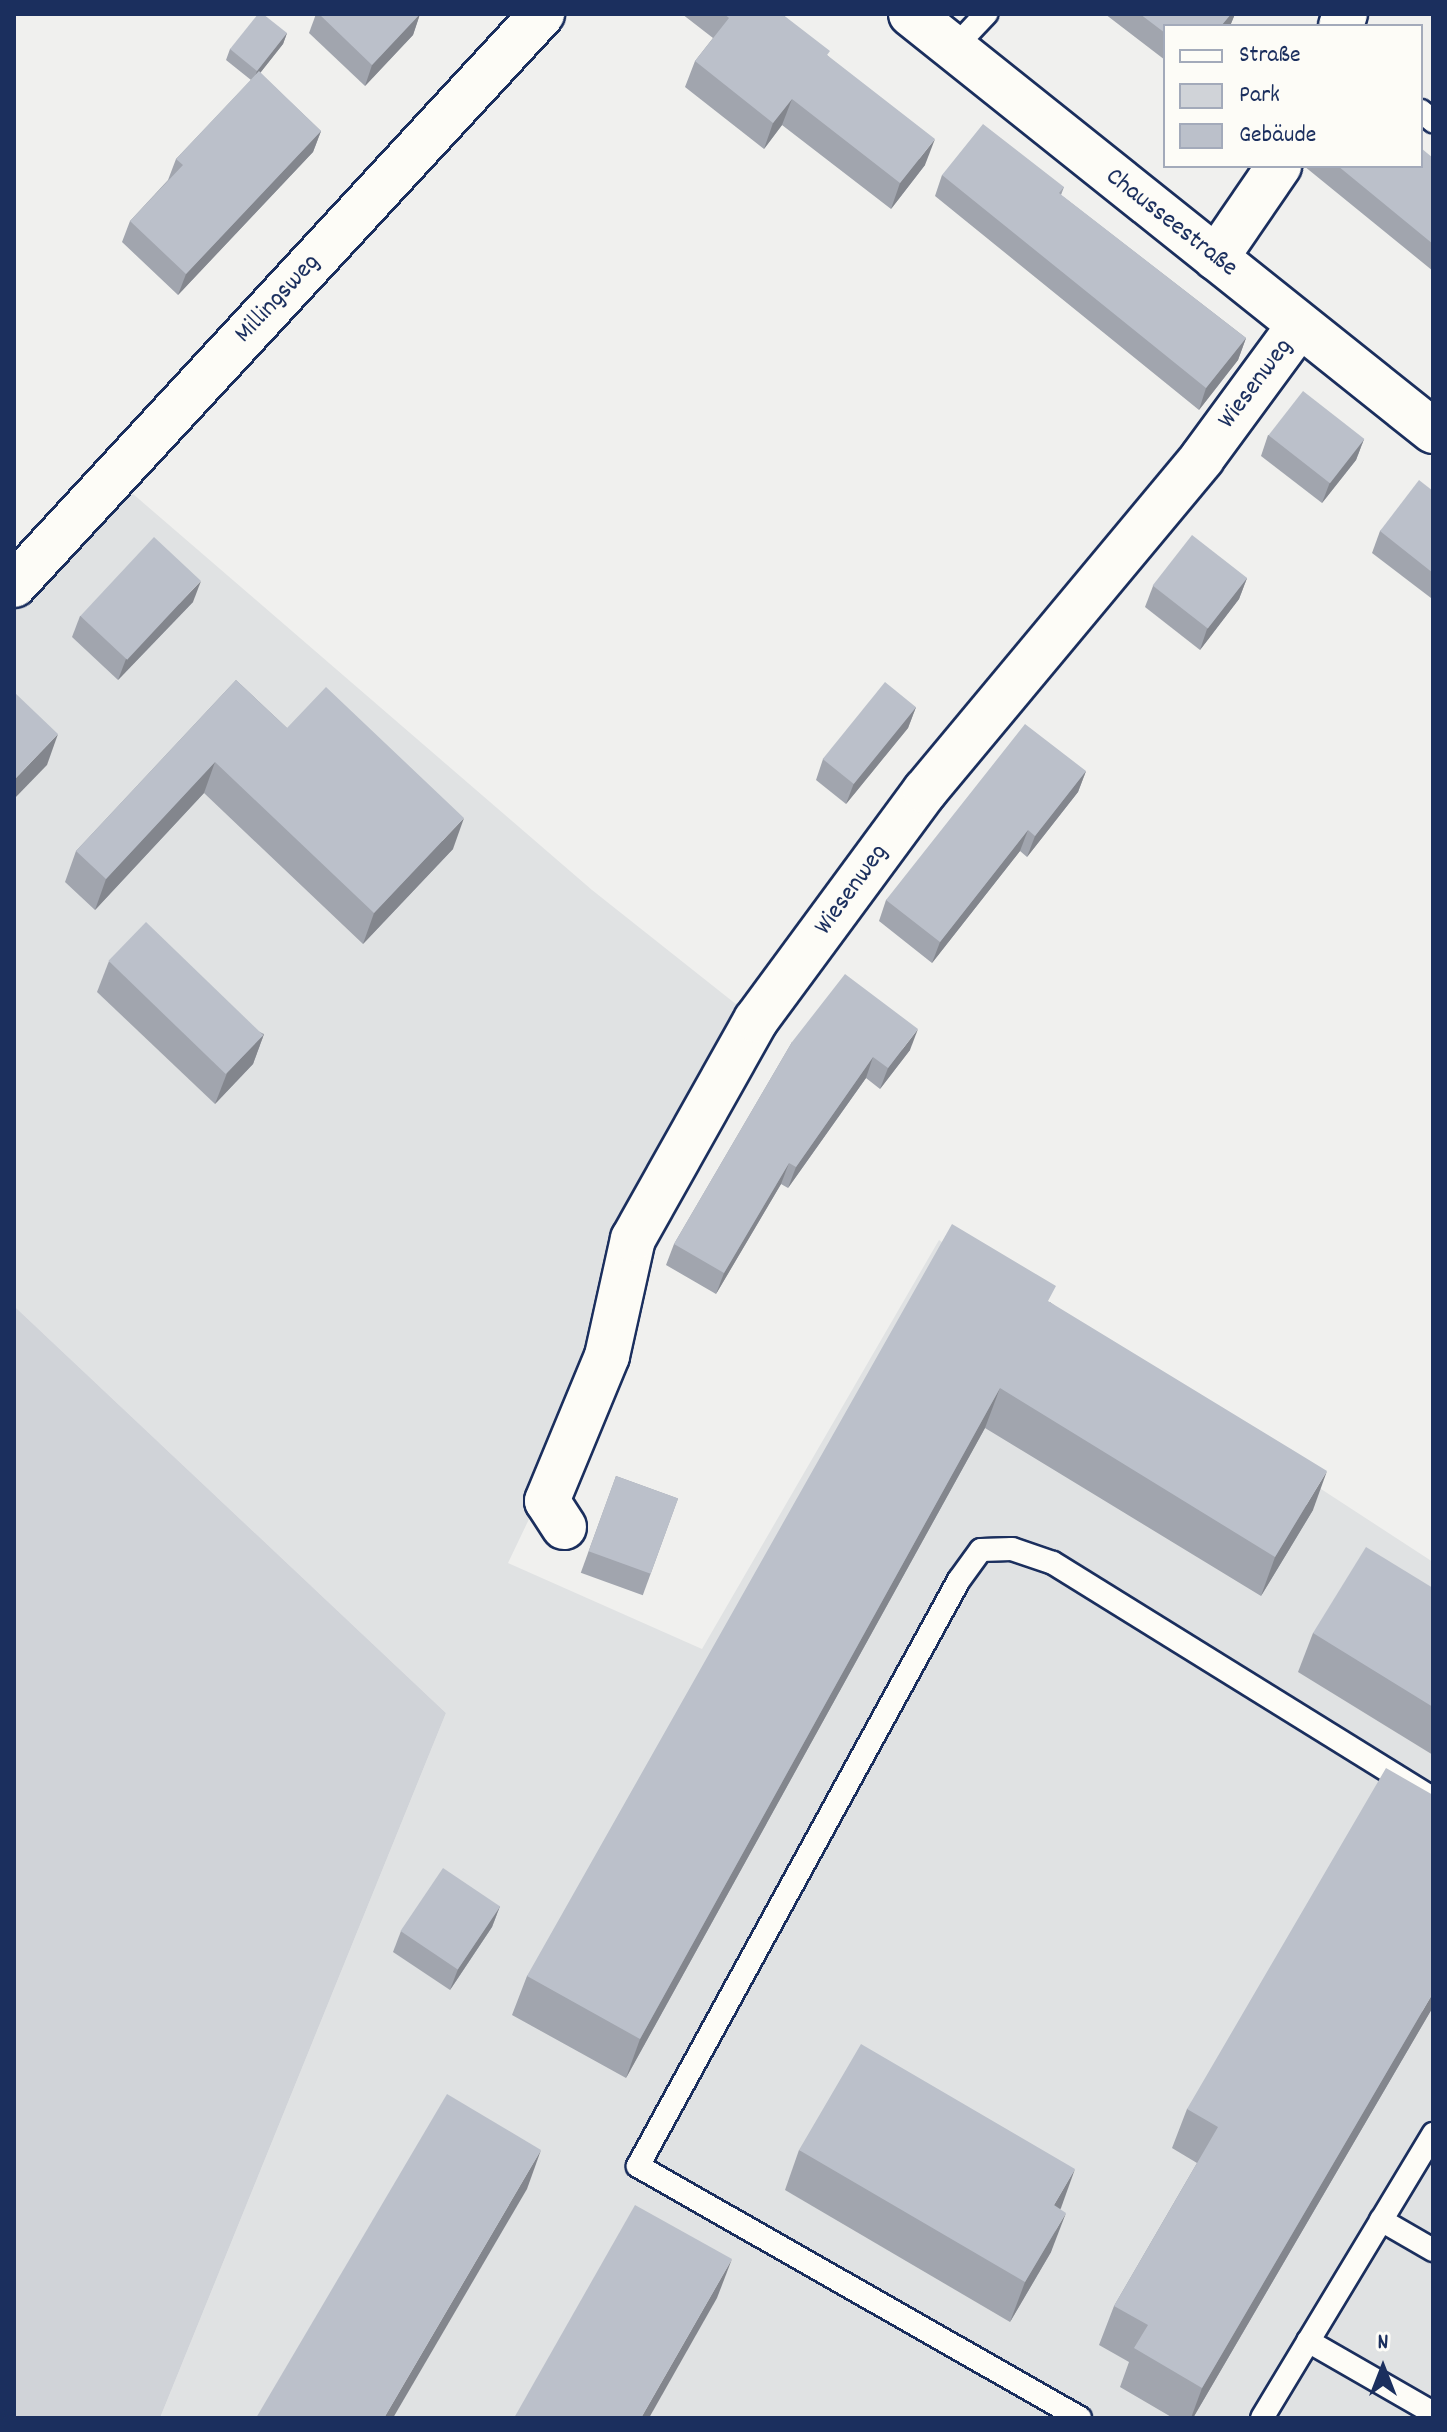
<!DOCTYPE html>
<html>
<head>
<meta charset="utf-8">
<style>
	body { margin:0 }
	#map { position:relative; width:1447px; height:2432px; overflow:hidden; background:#f0f0ee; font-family:Dekko,sans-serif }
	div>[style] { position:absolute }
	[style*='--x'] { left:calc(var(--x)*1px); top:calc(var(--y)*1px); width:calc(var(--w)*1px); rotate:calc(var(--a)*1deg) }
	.built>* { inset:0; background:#e0e2e3 }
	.green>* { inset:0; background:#d0d3d8 }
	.roads { filter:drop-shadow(2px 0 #1b2f5e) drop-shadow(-2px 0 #1b2f5e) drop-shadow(0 2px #1b2f5e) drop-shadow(0 -2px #1b2f5e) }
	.lane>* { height:22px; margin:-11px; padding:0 11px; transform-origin:11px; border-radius:11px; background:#fdfcf7 }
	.street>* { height:44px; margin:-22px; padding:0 22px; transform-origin:22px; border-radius:22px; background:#fdfcf7 }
	.secondary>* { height:44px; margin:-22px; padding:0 22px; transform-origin:22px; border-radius:22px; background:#fdfcf7 }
	.wall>* { inset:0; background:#a1a5ae; transform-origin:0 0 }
	.shaded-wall>* { inset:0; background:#83868d }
	.building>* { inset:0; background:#bbc0ca; transform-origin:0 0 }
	span { translate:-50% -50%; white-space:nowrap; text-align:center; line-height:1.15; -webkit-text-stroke:7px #fdfcf7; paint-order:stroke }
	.street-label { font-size:26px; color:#1b2f5e }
	.frame { position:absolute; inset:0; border:16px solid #1b2f5e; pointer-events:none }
	.legend { position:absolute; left:1163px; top:24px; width:260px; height:144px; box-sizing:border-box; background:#fdfcf7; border:2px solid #a3aaba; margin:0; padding:10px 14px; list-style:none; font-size:24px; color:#1b2f5e }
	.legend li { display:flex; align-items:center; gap:16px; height:40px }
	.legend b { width:40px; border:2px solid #a3aaba }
	.north { position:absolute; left:1343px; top:2328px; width:80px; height:80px; -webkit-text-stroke:6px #fdfcf7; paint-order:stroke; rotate:0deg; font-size:22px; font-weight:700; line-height:32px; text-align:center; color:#1b2f5e }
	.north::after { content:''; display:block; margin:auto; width:28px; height:36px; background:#1b2f5e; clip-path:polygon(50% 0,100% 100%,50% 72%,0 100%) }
</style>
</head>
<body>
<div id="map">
	<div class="built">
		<i style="clip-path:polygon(118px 481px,592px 890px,756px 1020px,693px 1128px,607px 1356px,508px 1563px,702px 1649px,939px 1240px,1433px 1562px,1433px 2418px,160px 2418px,446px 1713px,14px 1306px,14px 594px)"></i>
	</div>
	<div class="green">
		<i style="clip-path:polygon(14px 1306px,446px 1713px,160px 2418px,14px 2418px)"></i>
	</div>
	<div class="roads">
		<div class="lane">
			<i style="--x:952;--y:50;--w:50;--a:-46.6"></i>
			<i style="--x:1421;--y:111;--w:16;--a:40"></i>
			<i style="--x:1381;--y:2220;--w:60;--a:30"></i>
			<i style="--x:1308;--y:2341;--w:144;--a:29.9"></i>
			<i style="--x:1080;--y:2418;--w:509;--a:-150.31"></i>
			<i style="--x:638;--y:2166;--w:668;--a:-61.29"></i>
			<i style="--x:959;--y:1580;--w:37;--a:-54"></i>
			<i style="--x:981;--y:1550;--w:31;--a:-2"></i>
			<i style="--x:1012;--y:1549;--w:43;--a:18.9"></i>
			<i style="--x:1053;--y:1563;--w:447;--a:31.8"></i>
			<i style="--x:1262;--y:2418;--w:332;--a:-58.9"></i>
		</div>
		<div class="street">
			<i style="--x:1341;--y:26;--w:13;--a:-72"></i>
			<i style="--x:1216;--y:258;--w:112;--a:-55.6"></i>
			<i style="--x:14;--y:585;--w:778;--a:-47.24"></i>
			<i style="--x:564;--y:1527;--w:31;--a:-123"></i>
			<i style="--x:547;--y:1501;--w:157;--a:-67.5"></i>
			<i style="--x:607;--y:1356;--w:120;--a:-77.5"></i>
			<i style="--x:633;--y:1239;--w:251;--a:-60.7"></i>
			<i style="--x:756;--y:1020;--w:285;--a:-53.6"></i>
			<i style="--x:925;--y:791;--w:433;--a:-50.2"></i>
			<i style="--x:1202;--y:458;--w:164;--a:-53.7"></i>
		</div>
		<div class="secondary">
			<i style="--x:911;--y:14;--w:668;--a:38.62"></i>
		</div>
	</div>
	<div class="wall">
		<i style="clip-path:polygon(316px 14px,420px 14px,413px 35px,365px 86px,309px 33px)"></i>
		<i style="clip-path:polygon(682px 14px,782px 14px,828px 56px,925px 165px,891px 209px,782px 125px,764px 149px,685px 87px,695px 61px,713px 38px)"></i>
		<i style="clip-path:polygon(1105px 14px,1235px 14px,1230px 26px,1165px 26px,1165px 60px)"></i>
		<i style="clip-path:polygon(287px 33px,283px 44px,260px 73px,321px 131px,313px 152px,178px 295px,122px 242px,130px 221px,168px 180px,176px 159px,251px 80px,226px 60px,230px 49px)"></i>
		<i style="clip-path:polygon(1433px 158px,1433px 271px,1304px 166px,1421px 166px)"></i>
		<i style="clip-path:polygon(942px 175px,1064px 187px,1061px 195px,1246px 338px,1238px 360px,1199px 410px,935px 196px)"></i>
		<i style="clip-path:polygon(1268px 435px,1364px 439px,1356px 460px,1322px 503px,1261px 456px)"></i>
		<i style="clip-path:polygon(1433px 491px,1433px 596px,1431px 598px,1372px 553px,1380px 531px)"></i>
		<i style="clip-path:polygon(1247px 578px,1239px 599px,1200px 650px,1145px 607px,1153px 586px)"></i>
		<i style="clip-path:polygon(193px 602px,118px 680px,72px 637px,80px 616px)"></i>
		<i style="clip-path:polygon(236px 680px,287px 728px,453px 849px,363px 944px,204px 793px,95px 910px,65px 882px,76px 851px)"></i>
		<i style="clip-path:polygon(916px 707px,908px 728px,846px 804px,816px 780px,823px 759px)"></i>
		<i style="clip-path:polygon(1086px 771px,1078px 792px,1027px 857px,1020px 851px,932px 963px,879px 921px,886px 900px)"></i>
		<i style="clip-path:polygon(109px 961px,264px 1034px,253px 1064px,215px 1104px,97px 992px)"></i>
		<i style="clip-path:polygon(792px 1042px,910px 1050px,880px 1089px,866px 1078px,788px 1188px,781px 1184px,716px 1294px,666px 1265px,674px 1244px)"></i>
		<i style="clip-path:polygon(1050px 1302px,1313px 1510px,1261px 1596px,985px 1428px,626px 2078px,512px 2015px,527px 1976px)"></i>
		<i style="left:616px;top:1476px;width:66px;height:103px;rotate:20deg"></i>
		<i style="clip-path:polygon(1433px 1588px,1433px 1755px,1298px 1672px,1313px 1633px)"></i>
		<i style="clip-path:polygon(500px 1906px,492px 1927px,450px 1990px,393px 1952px,401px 1931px)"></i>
		<i style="clip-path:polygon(1433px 2007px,1193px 2418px,1173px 2418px,1120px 2387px,1129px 2362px,1099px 2345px,1114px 2306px,1197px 2163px,1172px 2148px,1187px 2109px)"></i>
		<i style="clip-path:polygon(799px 2150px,1060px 2209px,1051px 2252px,1010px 2322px,785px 2190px)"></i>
	</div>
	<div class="shaded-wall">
		<i style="clip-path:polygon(420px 14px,413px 35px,365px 86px,372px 65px)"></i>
		<i style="clip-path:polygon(1231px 14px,1235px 14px,1230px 26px,1221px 26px)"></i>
		<i style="clip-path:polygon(287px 33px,283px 44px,253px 82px,257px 71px)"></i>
		<i style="clip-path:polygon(792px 99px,782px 125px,764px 149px,773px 123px)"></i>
		<i style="clip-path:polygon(321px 131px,313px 152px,178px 295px,186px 274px)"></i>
		<i style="clip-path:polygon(935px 139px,925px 165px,891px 209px,900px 183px)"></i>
		<i style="clip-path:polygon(1246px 338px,1238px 360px,1199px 410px,1206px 388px)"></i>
		<i style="clip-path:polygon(1364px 439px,1356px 460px,1322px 503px,1330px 482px)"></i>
		<i style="clip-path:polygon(1247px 578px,1239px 599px,1200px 650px,1207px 629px)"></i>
		<i style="clip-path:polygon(201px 581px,193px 602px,118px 680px,126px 659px)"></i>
		<i style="clip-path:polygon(916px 707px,908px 728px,846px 804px,854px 783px)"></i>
		<i style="clip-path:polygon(58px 734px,47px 765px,14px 799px,14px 780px)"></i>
		<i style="clip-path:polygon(215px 762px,204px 793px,95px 910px,106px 879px)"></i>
		<i style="clip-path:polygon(1086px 771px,1078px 792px,1027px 857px,1035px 836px)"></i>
		<i style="clip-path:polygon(464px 818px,453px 849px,363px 944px,374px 913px)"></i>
		<i style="clip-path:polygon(1028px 830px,1020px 851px,932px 963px,940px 942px)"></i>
		<i style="clip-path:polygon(918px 1029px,910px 1050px,880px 1089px,888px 1068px)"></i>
		<i style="clip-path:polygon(264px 1034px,253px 1064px,215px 1104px,227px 1073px)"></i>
		<i style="clip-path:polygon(873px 1057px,866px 1078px,788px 1188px,796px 1167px)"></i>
		<i style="clip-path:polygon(789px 1163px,781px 1184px,716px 1294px,724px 1273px)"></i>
		<i style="clip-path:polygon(1000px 1388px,985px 1428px,626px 2078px,640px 2039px)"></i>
		<i style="clip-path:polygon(1327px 1471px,1313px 1510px,1261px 1596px,1275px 1557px)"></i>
		<i style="clip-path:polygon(500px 1906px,492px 1927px,450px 1990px,458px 1969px)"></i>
		<i style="clip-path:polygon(1433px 1993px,1433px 2007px,1193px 2418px,1191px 2418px,1202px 2388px)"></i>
		<i style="clip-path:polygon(541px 2150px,527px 2189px,393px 2418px,384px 2418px)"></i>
		<i style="clip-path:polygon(1075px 2169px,1061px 2208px,1039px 2245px,1054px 2205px)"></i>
		<i style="clip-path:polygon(1066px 2213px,1051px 2252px,1010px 2322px,1025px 2282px)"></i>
		<i style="clip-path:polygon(732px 2259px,717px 2298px,649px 2418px,641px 2418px)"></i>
	</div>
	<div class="building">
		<i style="clip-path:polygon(258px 14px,263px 14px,287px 33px,257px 71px,230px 49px)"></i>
		<i style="clip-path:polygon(319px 14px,420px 14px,372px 65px)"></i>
		<i style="clip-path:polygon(724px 14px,782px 14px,830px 51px,827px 55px,935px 139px,900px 183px,792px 99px,773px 123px,695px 61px,729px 18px)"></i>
		<i style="clip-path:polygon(1140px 14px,1231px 14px,1221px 26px,1165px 26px,1165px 33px)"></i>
		<i style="clip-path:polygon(259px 71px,321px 131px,186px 274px,130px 221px,183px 165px,176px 159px)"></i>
		<i style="clip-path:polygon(983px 124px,1064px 187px,1059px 193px,1246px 338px,1206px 388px,942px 175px)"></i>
		<i style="clip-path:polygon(1421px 148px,1433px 158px,1433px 244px,1338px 166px,1421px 166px)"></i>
		<i style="left:1303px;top:391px;width:78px;height:56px;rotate:38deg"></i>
		<i style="clip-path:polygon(1419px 480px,1433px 491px,1433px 573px,1380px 531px)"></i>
		<i style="left:1192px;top:535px;width:70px;height:64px;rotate:38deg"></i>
		<i style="left:154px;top:537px;width:64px;height:108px;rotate:43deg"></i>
		<i style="clip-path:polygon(236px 680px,287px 728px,326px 687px,464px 818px,374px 913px,215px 762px,106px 879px,76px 851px)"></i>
		<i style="left:885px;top:682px;width:40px;height:99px;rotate:39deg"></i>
		<i style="clip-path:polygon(14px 692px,58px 734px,14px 780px)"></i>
		<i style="clip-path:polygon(1025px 724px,1086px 771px,1035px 836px,1028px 830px,940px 942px,886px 900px)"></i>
		<i style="left:146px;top:922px;width:163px;height:54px;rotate:44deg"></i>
		<i style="clip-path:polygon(845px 974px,918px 1029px,888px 1068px,873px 1057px,796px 1167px,789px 1163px,724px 1273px,674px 1244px,792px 1042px)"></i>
		<i style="clip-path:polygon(952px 1224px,1056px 1286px,1048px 1301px,1327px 1471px,1275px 1557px,1000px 1388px,640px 2039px,527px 1976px)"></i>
		<i style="left:616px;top:1476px;width:66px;height:80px;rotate:20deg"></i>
		<i style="clip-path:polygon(1366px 1547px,1433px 1588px,1433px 1707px,1313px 1633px)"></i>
		<i style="clip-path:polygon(1386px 1768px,1433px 1795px,1433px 1993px,1202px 2388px,1134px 2348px,1148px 2325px,1114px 2306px,1218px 2127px,1187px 2109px)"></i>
		<i style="left:443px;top:1868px;width:69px;height:76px;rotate:34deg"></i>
		<i style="clip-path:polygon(861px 2044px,1075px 2169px,1054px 2205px,1066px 2213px,1025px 2282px,799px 2150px)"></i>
		<i style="clip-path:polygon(447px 2094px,541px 2150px,384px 2418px,256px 2418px)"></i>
		<i style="clip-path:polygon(635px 2205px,732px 2259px,641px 2418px,514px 2418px)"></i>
	</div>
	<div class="street-label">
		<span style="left:1171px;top:223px;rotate:38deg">Chausseestraße</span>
		<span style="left:278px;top:299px;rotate:-47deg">Millingsweg</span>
		<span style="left:1256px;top:384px;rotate:-53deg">Wiesenweg</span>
		<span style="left:852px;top:890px;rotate:-54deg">Wiesenweg</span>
	</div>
	<div class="frame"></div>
	<ul class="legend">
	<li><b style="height:10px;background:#fdfcf7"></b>Straße</li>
	<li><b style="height:22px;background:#d0d3d8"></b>Park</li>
	<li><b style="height:22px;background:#bbc0ca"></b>Gebäude</li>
	</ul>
	<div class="north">N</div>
</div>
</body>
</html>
